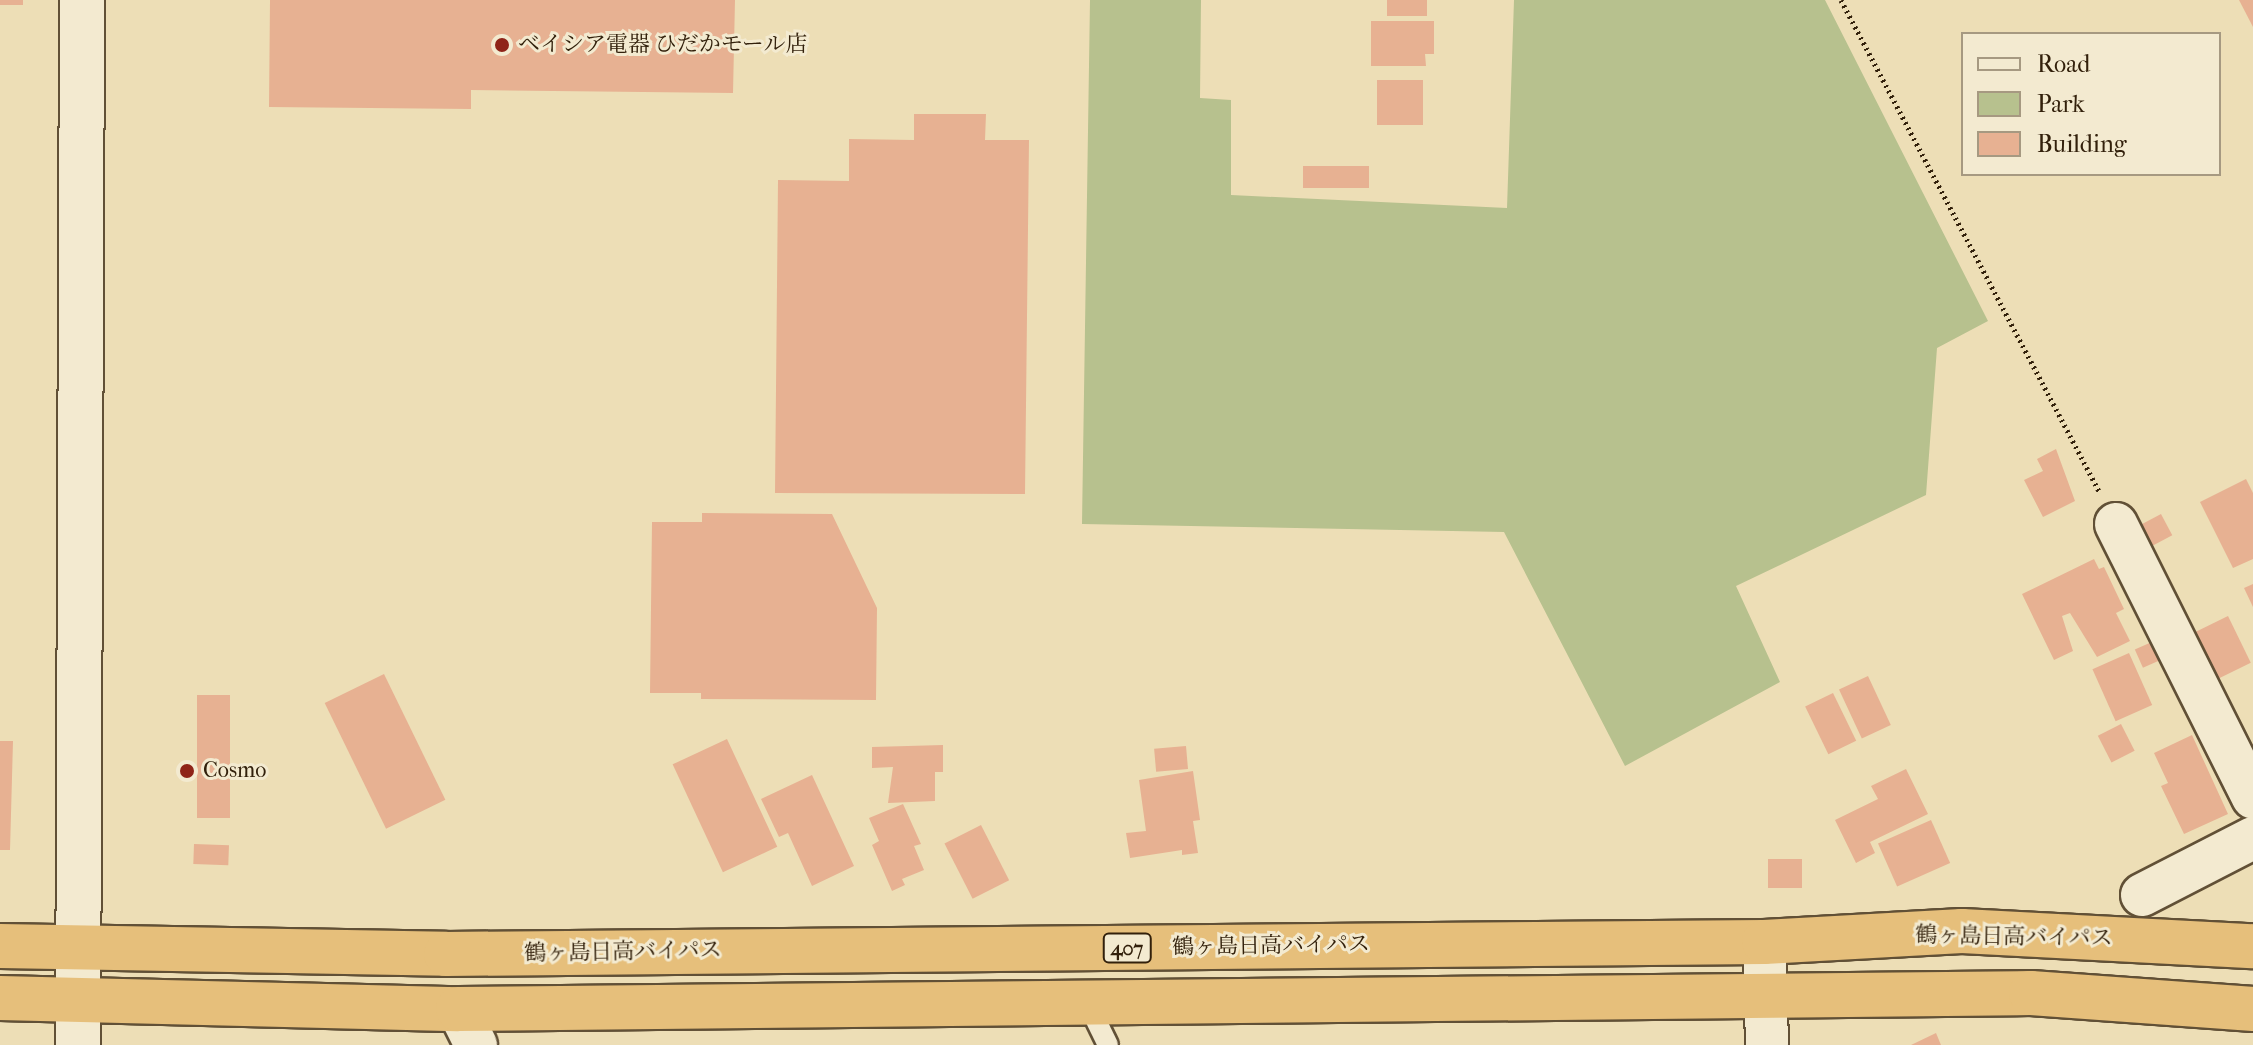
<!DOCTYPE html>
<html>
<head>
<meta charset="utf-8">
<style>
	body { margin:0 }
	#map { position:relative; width:2253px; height:1045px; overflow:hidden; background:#eddeb6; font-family:"IM FELL French Canon","Noto Serif JP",serif }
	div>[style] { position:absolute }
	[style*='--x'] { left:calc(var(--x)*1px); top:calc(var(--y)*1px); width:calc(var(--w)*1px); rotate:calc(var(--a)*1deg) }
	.green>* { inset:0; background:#b7c18e }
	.building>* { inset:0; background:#e7b192; transform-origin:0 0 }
	.path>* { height:5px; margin-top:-2.5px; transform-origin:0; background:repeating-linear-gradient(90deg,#32200b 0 2px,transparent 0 6px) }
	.roads { filter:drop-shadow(2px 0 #615036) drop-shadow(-2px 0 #615036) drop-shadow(0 2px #615036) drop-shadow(0 -2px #615036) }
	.lane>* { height:20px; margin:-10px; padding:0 10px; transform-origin:10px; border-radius:10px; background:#f3ead0 }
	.street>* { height:42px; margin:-21px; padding:0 21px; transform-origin:21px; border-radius:21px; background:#f3ead0 }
	.secondary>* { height:44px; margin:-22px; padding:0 22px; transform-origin:22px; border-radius:22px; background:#f3ead0 }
	.highway>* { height:44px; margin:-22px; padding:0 22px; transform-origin:22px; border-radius:22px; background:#e6bf7b }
	.dots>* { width:22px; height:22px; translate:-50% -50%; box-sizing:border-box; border:4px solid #f3ead0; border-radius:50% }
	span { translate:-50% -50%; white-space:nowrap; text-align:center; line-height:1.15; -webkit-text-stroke:6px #f3ead0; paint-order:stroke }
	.shield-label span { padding:2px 6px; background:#f3ead0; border:2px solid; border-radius:6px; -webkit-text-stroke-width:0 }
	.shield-label { font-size:20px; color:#32200b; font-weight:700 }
	.poi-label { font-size:22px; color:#32200b }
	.left { translate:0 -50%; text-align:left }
	.street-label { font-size:22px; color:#32200b }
	.legend { position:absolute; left:1961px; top:32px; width:260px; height:144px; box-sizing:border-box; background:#f3ead0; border:2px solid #a69981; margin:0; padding:10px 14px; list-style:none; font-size:24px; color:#32200b }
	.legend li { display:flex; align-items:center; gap:16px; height:40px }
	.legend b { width:40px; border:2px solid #a69981 }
</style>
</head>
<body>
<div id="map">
	<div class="green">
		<i style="clip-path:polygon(1090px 0,1201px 0,1200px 98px,1231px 100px,1231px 195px,1507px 208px,1514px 0,1825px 0,1988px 321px,1937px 348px,1926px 495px,1736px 586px,1780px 682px,1625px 766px,1504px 532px,1082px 524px)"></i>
	</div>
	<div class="building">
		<i style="left:0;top:0;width:23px;height:5px"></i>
		<i style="clip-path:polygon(270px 0,735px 0,733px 93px,471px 90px,471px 109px,269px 107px)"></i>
		<i style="left:1387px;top:0;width:40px;height:16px"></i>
		<i style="clip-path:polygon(2239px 0,2253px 0,2253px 27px)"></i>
		<i style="clip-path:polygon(1371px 21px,1434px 21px,1434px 54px,1425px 54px,1426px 66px,1371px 66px)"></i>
		<i style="left:1377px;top:80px;width:46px;height:45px"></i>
		<i style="clip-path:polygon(914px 114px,986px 114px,985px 140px,1029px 140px,1025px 494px,775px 493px,778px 180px,849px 181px,849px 139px,914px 140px)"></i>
		<i style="left:1303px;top:166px;width:66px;height:22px"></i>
		<i style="clip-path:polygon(2056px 449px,2075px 501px,2043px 517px,2024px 480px,2043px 471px,2037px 459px)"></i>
		<i style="clip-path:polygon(2246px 479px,2253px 493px,2253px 559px,2233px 568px,2200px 502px)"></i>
		<i style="clip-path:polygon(702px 513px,832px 514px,877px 608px,876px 700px,701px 699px,701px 693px,650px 693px,652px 522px,702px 522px)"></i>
		<i style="left:2161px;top:514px;width:24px;height:32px;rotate:62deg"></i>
		<i style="clip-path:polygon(2094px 559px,2099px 569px,2104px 567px,2124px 609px,2116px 613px,2130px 641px,2097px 657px,2070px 613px,2062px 616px,2073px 651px,2054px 660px,2022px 594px)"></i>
		<i style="clip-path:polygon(2253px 584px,2253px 607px,2244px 588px)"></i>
		<i style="left:2228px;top:616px;width:52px;height:42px;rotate:64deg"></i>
		<i style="left:2154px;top:641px;width:20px;height:21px;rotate:66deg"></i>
		<i style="left:2129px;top:653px;width:57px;height:40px;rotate:66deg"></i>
		<i style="left:384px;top:674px;width:140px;height:66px;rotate:64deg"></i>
		<i style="left:1868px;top:676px;width:54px;height:32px;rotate:65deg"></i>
		<i style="left:1833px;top:693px;width:53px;height:31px;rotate:64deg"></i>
		<i style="left:230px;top:695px;width:123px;height:33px;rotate:90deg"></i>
		<i style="left:2121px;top:724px;width:30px;height:26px;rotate:63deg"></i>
		<i style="clip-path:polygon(2192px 735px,2228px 814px,2184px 834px,2161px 786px,2168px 783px,2154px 753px)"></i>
		<i style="left:727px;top:739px;width:119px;height:60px;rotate:65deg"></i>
		<i style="clip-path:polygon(0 741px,13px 741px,10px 850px,0 850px)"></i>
		<i style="clip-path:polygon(943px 745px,943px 772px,935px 772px,935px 801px,888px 803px,893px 767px,872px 768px,872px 747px)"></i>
		<i style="left:1186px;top:746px;width:23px;height:32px;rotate:85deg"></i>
		<i style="clip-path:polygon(1906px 769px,1928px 814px,1870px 842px,1875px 853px,1856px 863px,1835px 820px,1878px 799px,1871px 786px)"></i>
		<i style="clip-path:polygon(1193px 771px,1200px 820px,1193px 821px,1198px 853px,1182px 855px,1182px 850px,1130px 858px,1126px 833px,1146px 831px,1139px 780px)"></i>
		<i style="clip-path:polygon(812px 775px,854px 866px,812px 886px,788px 833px,779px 837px,761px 799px)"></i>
		<i style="clip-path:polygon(903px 804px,921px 844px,914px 846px,924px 870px,902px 879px,905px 885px,892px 891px,872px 845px,879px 841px,869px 818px)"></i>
		<i style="left:1931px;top:820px;width:47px;height:58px;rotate:66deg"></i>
		<i style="left:981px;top:825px;width:62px;height:41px;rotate:63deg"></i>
		<i style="left:194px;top:844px;width:35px;height:20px;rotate:2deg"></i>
		<i style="left:1768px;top:859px;width:34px;height:29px"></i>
		<i style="clip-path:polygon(1936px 1033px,1941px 1045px,1911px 1045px)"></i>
	</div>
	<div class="path">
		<i style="--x:1841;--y:0;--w:555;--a:62.28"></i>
	</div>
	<div class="roads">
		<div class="lane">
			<i style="--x:1089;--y:1006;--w:43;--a:64"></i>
		</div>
		<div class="street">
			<i style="--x:2116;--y:524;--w:306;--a:63.4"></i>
			<i style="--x:2142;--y:895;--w:125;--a:-27.2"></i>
			<i style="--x:1764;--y:942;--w:103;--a:88.3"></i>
			<i style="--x:458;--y:1009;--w:40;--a:63.4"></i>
		</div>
		<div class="secondary">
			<i style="--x:78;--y:1045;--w:1045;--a:-89.78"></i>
		</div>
		<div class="highway">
			<i style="--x:0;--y:946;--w:446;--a:1"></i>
			<i style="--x:446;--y:954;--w:1318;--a:-0.52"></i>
			<i style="--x:1764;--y:942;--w:198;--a:-3.2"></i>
			<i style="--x:1962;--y:931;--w:291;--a:3"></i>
			<i style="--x:0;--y:998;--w:458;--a:1.4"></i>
			<i style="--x:458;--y:1009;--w:1573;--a:-0.58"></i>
			<i style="--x:2031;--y:993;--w:223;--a:4.1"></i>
		</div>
	</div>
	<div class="dots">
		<i style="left:502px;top:45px;background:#8f2418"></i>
		<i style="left:187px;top:771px;background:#8f2418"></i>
	</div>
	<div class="shield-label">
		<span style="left:1127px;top:948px">407</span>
	</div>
	<div class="poi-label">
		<span class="left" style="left:518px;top:45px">ベイシア電器 ひだかモール店</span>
		<span class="left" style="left:203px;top:771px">Cosmo</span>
	</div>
	<div class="street-label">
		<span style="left:2014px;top:937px;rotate:1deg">鶴ヶ島日高バイパス</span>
		<span style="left:1271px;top:946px;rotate:-1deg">鶴ヶ島日高バイパス</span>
		<span style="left:623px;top:952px;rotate:-1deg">鶴ヶ島日高バイパス</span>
	</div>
	<ul class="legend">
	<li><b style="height:10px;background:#f3ead0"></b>Road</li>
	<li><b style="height:22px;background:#b7c18e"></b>Park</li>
	<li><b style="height:22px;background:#e7b192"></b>Building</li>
	</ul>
</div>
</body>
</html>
